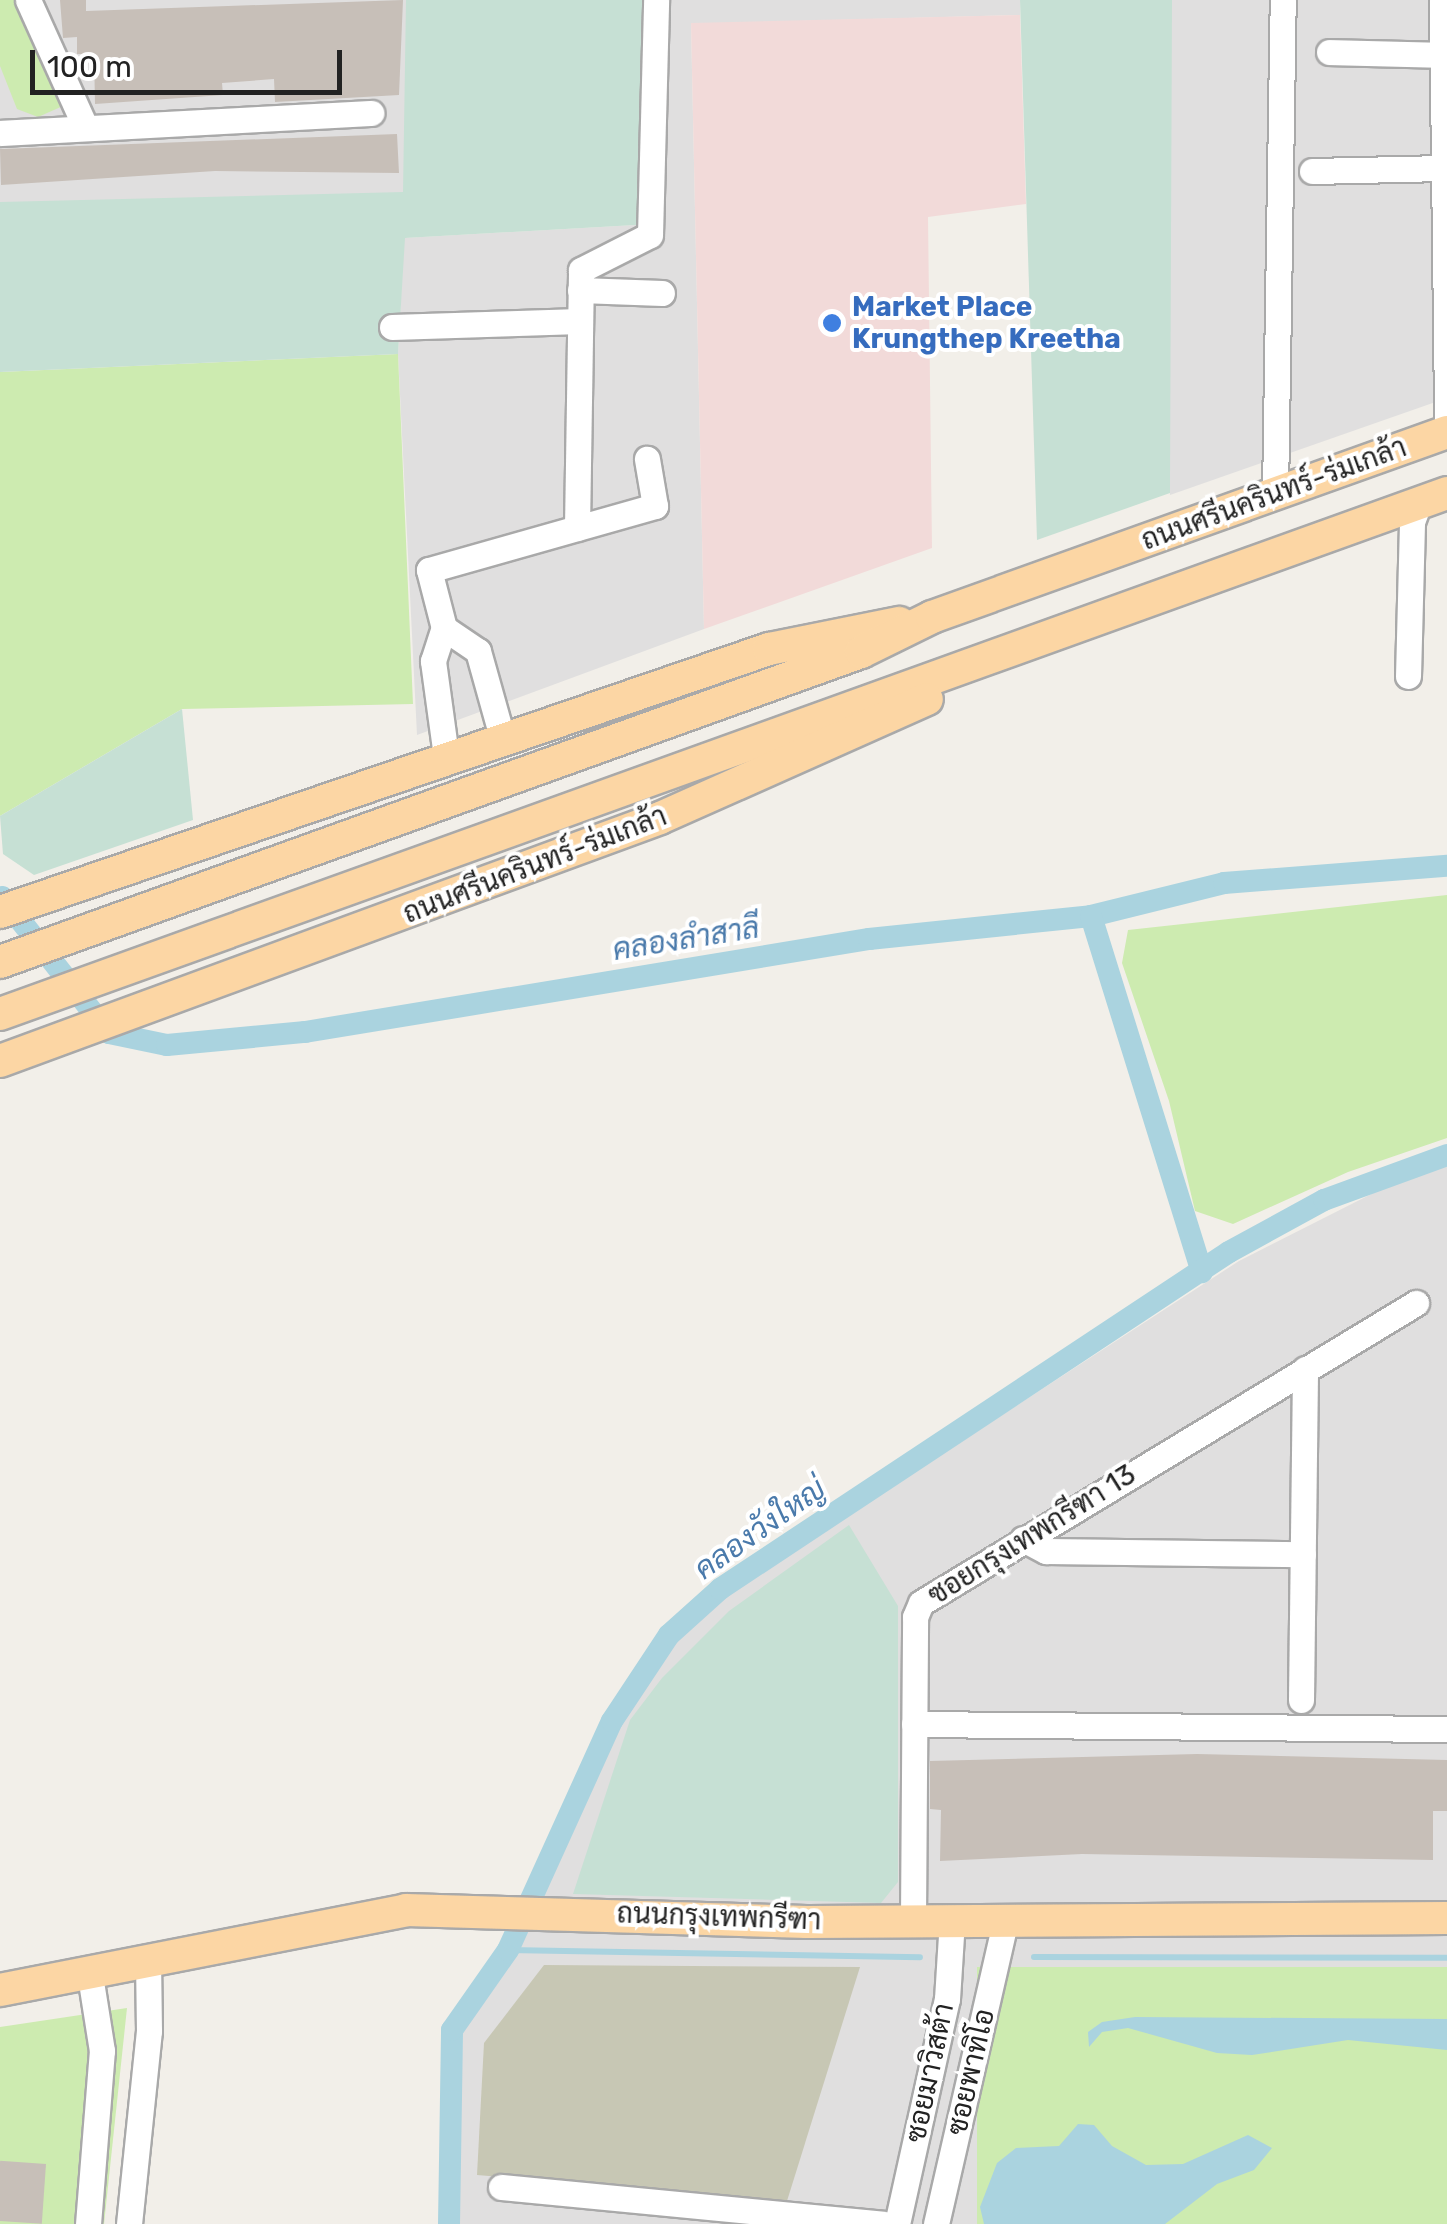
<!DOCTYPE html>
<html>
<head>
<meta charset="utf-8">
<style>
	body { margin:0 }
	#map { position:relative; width:1447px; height:2224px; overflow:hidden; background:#f2efe9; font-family:Rubik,Sarabun,sans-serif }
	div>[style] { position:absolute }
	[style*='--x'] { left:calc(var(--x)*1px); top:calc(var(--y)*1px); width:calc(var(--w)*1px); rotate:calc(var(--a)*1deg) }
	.residential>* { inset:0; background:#e0dfdf; transform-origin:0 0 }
	.commercial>* { inset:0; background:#f2dad9 }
	.construction>* { inset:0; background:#c7c7b4 }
	.grass>* { inset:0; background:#cdebb0; transform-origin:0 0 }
	.wetland>* { inset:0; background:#c6e0d4 }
	.water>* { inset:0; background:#aad3df }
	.stream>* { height:6px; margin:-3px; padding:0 3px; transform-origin:3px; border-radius:3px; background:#aad3df }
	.canal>* { height:22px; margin:-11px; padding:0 11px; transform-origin:11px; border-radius:11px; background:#aad3df }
	.building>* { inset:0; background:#c7bfb8; transform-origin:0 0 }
	.roads { filter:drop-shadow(2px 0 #a9a9a9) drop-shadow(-2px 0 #a9a9a9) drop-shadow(0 2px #a9a9a9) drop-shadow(0 -2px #a9a9a9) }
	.minor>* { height:25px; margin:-12.5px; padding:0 12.5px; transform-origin:12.5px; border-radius:12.5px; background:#fff }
	.major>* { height:32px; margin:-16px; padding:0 16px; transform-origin:16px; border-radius:16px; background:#fcd6a4 }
	.dots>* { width:28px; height:28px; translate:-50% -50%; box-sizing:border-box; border:5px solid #fff; border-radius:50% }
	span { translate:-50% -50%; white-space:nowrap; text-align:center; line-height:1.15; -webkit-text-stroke:8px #fff; paint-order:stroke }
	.shop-label { font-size:28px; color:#366cbe; font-weight:700 }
	.left { translate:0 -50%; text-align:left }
	.street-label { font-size:28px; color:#222 }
	.water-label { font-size:30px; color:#4a7aab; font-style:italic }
	.scale { position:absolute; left:30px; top:50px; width:312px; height:45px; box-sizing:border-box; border:5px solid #222; border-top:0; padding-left:12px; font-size:30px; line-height:35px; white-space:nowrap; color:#222; -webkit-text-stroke:8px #fff; paint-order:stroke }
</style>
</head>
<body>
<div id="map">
	<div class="residential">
		<i style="left:0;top:0;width:406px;height:202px"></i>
		<i style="clip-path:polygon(650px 0,1020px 0,1020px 15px,691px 24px,704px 629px,417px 735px,398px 354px,404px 238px,653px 224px)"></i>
		<i style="clip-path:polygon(1160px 0,1447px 0,1447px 398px,1170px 495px)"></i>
		<i style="clip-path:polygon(1447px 1165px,1447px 2224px,456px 2224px,463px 2027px,545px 1883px,628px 1702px,699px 1612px,1239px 1261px,1409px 1175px)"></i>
	</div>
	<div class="commercial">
		<i style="clip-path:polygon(1020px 15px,1026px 204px,928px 217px,932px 548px,704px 629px,691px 23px)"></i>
	</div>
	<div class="construction">
		<i style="clip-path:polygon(544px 1965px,860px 1967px,787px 2201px,477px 2175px,484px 2043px)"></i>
	</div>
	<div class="grass">
		<i style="clip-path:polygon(0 0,15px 0,63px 106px,38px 117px,17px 109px,0 66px)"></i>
		<i style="clip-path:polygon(398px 354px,413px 704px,182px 709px,0 816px,0 372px)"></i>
		<i style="clip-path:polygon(1447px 895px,1447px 1138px,1348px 1172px,1233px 1224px,1195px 1211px,1169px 1101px,1122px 963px,1128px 930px)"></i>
		<i style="left:977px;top:1967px;width:470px;height:263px"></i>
		<i style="clip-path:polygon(127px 2008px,104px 2224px,0 2224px,0 2027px)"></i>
	</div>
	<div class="wetland">
		<i style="clip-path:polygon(406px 0,650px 0,653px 224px,405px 238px,398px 354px,0 372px,0 202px,403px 192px)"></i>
		<i style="clip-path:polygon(1020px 0,1172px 0,1170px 493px,1037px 540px)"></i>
		<i style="clip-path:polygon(182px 709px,193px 820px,34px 875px,3px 854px,0 816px)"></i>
		<i style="clip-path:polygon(849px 1525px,898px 1606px,898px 1882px,881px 1903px,573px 1894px,630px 1720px,662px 1678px,729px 1611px)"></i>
	</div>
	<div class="water">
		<i style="clip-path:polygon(1135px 2017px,1447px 2019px,1447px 2050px,1348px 2040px,1252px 2055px,1217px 2053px,1128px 2028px,1102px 2032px,1089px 2047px,1088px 2032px,1102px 2022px)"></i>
		<i style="clip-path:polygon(1078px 2124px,1094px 2125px,1112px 2146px,1146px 2165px,1183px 2164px,1248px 2135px,1272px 2148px,1254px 2170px,1217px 2184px,1165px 2224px,984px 2224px,980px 2207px,997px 2163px,1016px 2148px,1059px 2146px)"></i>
	</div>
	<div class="stream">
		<i style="--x:508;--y:1950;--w:412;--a:1"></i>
		<i style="--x:1034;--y:1957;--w:413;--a:0.1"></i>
	</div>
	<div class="canal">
		<i style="--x:2;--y:897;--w:173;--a:51.8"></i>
		<i style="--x:109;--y:1033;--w:59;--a:11.7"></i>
		<i style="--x:167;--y:1045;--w:139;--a:-5.4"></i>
		<i style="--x:305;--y:1032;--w:572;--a:-9.36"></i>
		<i style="--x:869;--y:939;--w:223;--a:-5.9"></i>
		<i style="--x:1091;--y:916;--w:137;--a:-13.9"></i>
		<i style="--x:1224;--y:883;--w:224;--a:-4.4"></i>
		<i style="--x:1091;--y:916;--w:373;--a:72.7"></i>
		<i style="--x:449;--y:2224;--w:194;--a:-89.1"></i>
		<i style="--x:452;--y:2030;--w:98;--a:-55"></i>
		<i style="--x:508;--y:1950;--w:252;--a:-65.6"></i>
		<i style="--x:612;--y:1721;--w:103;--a:-56.5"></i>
		<i style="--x:669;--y:1635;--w:69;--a:-42"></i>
		<i style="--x:720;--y:1589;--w:610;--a:-33.51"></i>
		<i style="--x:1229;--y:1252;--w:108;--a:-28.7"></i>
		<i style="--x:1324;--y:1200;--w:131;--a:-20.1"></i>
	</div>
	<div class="building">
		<i style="clip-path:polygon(60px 0,86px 0,86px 11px,403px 0,399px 95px,275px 102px,274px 79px,222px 83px,223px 95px,95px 104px,94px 54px,77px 54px,77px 37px,63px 38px)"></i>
		<i style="clip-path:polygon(397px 134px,399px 173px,215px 171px,1px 185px,0 149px)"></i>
		<i style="clip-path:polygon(1197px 1754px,1447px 1760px,1447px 1811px,1433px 1811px,1433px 1860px,1082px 1854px,940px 1861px,941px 1810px,930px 1809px,930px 1761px)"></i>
		<i style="left:46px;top:2164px;width:60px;height:46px;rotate:94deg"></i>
	</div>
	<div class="roads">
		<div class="minor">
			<i style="--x:28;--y:0;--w:136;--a:65.7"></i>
			<i style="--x:1442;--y:0;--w:433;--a:89.3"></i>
			<i style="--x:1329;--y:52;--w:115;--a:1.5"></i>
			<i style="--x:0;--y:133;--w:372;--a:-3.1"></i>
			<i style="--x:1312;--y:171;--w:131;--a:-1.3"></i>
			<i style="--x:580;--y:290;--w:82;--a:2.1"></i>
			<i style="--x:392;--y:327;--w:188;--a:-1.8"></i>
			<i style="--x:1275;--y:494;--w:494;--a:-89.1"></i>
			<i style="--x:577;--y:528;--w:258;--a:-89.1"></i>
			<i style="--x:581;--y:270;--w:77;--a:-26.9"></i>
			<i style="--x:650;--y:235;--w:235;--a:-88.5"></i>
			<i style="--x:444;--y:628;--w:60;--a:-104.5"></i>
			<i style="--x:429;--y:570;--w:235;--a:-15.8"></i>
			<i style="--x:655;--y:506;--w:48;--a:-99.7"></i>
			<i style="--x:1408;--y:676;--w:154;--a:-88.5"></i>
			<i style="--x:1412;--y:522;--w:20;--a:-70"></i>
			<i style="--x:446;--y:756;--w:96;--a:-97.8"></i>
			<i style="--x:433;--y:661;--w:35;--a:-72"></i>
			<i style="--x:444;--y:628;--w:41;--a:34.1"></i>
			<i style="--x:478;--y:651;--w:89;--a:74.4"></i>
			<i style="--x:1023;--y:1539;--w:26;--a:28"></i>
			<i style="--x:1046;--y:1551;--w:257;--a:0.7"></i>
			<i style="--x:1301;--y:1700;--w:331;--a:-89.3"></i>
			<i style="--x:914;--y:1724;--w:533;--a:0.54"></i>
			<i style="--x:913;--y:1920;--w:303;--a:-89.6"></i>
			<i style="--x:915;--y:1617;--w:15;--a:-67"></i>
			<i style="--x:921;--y:1603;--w:579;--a:-31.22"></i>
			<i style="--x:501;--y:2187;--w:384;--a:5.5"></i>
			<i style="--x:88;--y:2224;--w:174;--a:-85.4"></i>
			<i style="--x:102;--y:2051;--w:77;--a:-99"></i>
			<i style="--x:129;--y:2224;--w:194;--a:-84.1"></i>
			<i style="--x:149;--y:2031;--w:69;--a:-90.8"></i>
			<i style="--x:897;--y:2224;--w:230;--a:-77.5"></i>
			<i style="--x:947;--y:1999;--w:79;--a:-86.4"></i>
			<i style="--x:936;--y:2224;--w:313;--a:-77.1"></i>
		</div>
		<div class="major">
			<i style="--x:0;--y:912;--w:813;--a:-18.88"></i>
			<i style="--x:769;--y:649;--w:133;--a:-11.3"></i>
			<i style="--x:0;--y:962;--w:915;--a:-19.8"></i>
			<i style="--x:861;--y:652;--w:79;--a:-26.2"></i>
			<i style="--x:932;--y:617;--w:547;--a:-19.76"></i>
			<i style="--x:0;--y:1014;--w:1538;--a:-19.8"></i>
			<i style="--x:0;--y:1061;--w:703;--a:-20.21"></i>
			<i style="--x:660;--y:818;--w:292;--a:-24"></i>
			<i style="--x:0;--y:1990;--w:414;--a:-11.1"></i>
			<i style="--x:406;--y:1910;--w:401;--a:1.7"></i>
			<i style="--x:807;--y:1922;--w:640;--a:-0.36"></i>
		</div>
	</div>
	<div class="dots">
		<i style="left:832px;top:323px;background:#3f7fe0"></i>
	</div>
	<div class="shop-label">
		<span class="left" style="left:852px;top:323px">Market Place<br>Krungthep Kreetha</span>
	</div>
	<div class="street-label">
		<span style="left:1274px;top:494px;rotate:-20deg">ถนนศรีนครินทร์-ร่มเกล้า</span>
		<span style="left:535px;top:865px;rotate:-21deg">ถนนศรีนครินทร์-ร่มเกล้า</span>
		<span style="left:1032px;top:1535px;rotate:-32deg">ซอยกรุงเทพกรีฑา 13</span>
		<span style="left:719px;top:1917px;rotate:2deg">ถนนกรุงเทพกรีฑา</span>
		<span style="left:971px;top:2072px;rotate:-77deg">ซอยพาทิโอ</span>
		<span style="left:930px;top:2073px;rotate:-78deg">ซอยมาวิสต้า</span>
	</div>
	<div class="water-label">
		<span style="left:686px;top:939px;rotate:-9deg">คลองลำสาลี</span>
		<span style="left:760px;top:1529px;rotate:-35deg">คลองวังใหญ่</span>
	</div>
	<div class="scale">100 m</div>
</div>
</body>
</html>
